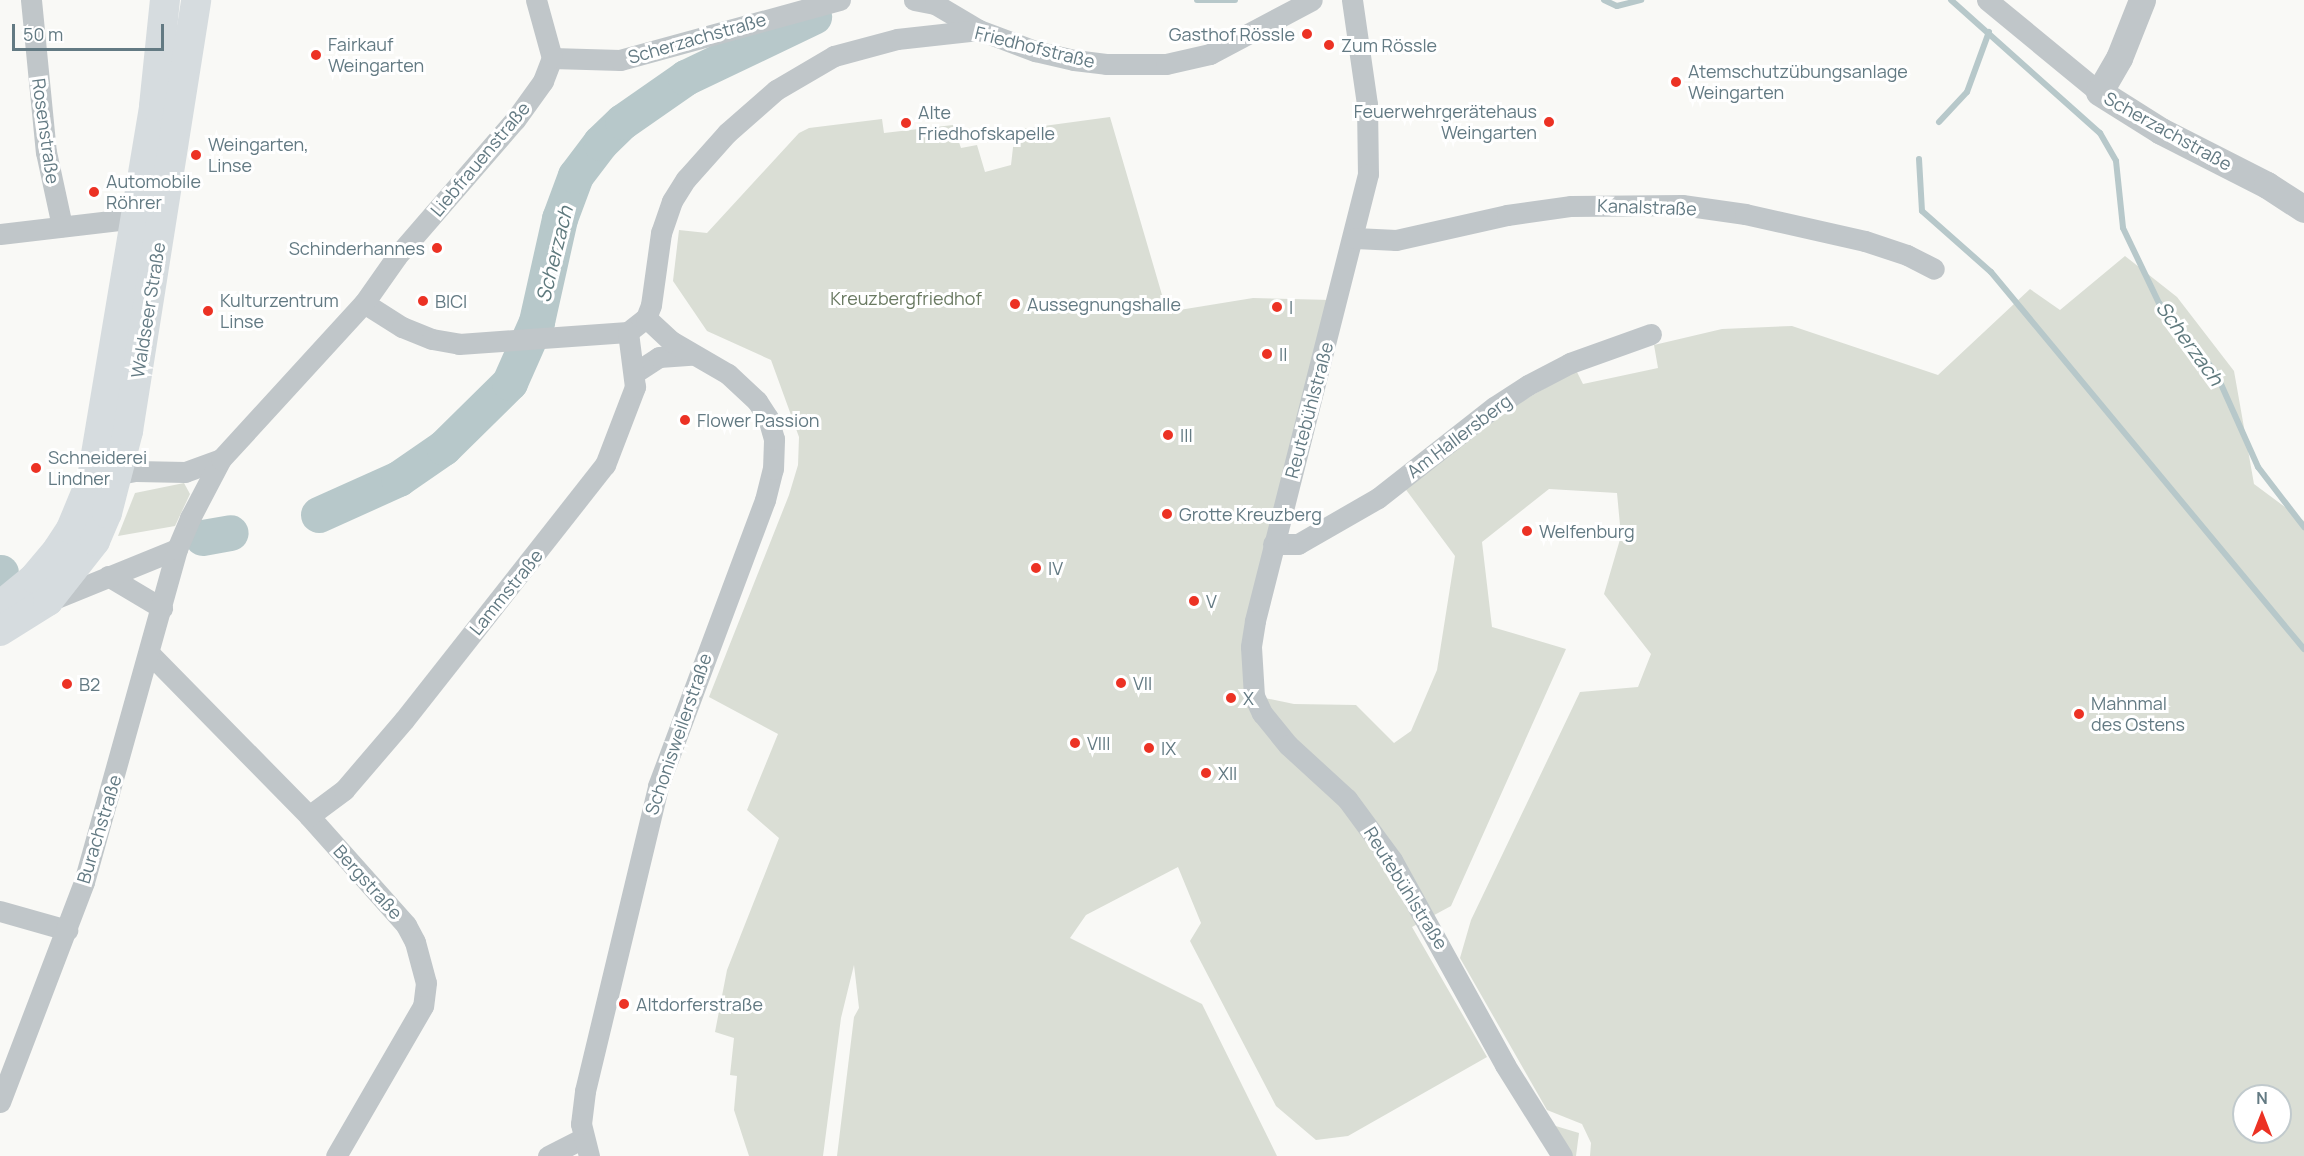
<!DOCTYPE html>
<html>
<head>
<meta charset="utf-8">
<style>
	body { margin:0 }
	#map { position:relative; width:2304px; height:1156px; overflow:hidden; background:#f9f9f6; font-family:Manrope,sans-serif }
	div>[style] { position:absolute }
	[style*='--x'] { left:calc(var(--x)*1px); top:calc(var(--y)*1px); width:calc(var(--w)*1px); rotate:calc(var(--a)*1deg) }
	.green>* { inset:0; background:#daded5 }
	.stream>* { height:6px; margin:-3px; padding:0 3px; transform-origin:3px; border-radius:3px; background:#b7c8ca }
	.river>* { height:36px; margin:-18px; padding:0 18px; transform-origin:18px; border-radius:18px; background:#b7c8ca }
	.minor>* { height:21px; margin:-10.5px; padding:0 10.5px; transform-origin:10.5px; border-radius:10.5px; background:#c0c6c9 }
	.tertiary>* { height:27px; margin:-13.5px; padding:0 13.5px; transform-origin:13.5px; border-radius:13.5px; background:#c0c6c9 }
	.secondary>* { height:30px; margin:-15px; padding:0 15px; transform-origin:15px; border-radius:15px; background:#d6dcdf }
	.dots>* { width:16px; height:16px; translate:-50% -50%; box-sizing:border-box; border:3px solid #fff; border-radius:50% }
	span { translate:-50% -50%; white-space:nowrap; text-align:center; line-height:1.15; -webkit-text-stroke:6px #fff; paint-order:stroke }
	.poi-label { font-size:18px; color:#637a83 }
	.right { translate:-100% -50%; text-align:right }
	.left { translate:0 -50%; text-align:left }
	.street-label { font-size:18px; color:#637a83 }
	.park-label { font-size:18px; color:#6a7a62 }
	.water-label { font-size:20px; color:#5e797d; font-style:italic }
	.north { position:absolute; left:2232px; top:1084px; width:60px; height:60px; box-sizing:border-box; background:#fff; border:2px solid #c1cacd; border-radius:50%; rotate:0deg; font-size:16px; font-weight:700; line-height:24px; text-align:center; color:#637a83 }
	.north::after { content:''; display:block; margin:auto; width:21px; height:27px; background:#ec3224; clip-path:polygon(50% 0,100% 100%,50% 72%,0 100%) }
	.scale { position:absolute; left:12px; top:24px; width:152px; height:27px; box-sizing:border-box; border:3px solid #637a83; border-top:0; padding-left:8px; font-size:18px; line-height:21px; white-space:nowrap; color:#637a83; -webkit-text-stroke:4px #fff; paint-order:stroke }
</style>
</head>
<body>
<div id="map">
	<div class="green">
		<i style="clip-path:polygon(evenodd,1110px 117px,1167px 312px,1253px 298px,1332px 300px,1273px 544px,1255px 696px,1294px 704px,1356px 705px,1394px 743px,1411px 731px,1437px 670px,1455px 556px,1404px 487px,1492px 419px,1576px 370px,1583px 384px,1658px 368px,1654px 345px,1722px 329px,1792px 326px,1938px 375px,2030px 289px,2060px 310px,2125px 256px,2177px 297px,2234px 371px,2254px 484px,2304px 521px,2304px 1156px,1590px 1156px,1591px 1143px,1582px 1124px,1547px 1110px,1460px 958px,1471px 920px,1580px 692px,1638px 687px,1651px 654px,1604px 594px,1621px 536px,1617px 493px,1549px 489px,1482px 542px,1492px 627px,1566px 649px,1451px 906px,1412px 927px,1487px 1057px,1348px 1136px,1316px 1140px,1276px 1106px,1190px 941px,1201px 923px,1178px 867px,1086px 915px,1070px 938px,1202px 1004px,1277px 1156px,837px 1156px,854px 1017px,859px 1008px,854px 965px,841px 1018px,823px 1156px,749px 1156px,734px 1110px,737px 1076px,730px 1075px,734px 1038px,715px 1032px,727px 970px,779px 838px,747px 810px,778px 734px,709px 697px,789px 495px,798px 465px,799px 437px,771px 360px,707px 331px,673px 281px,679px 230px,707px 233px,799px 133px,809px 128px,882px 119px,884px 133px,953px 125px,961px 148px,977px 145px,985px 172px,1011px 165px,1015px 130px,1110px 117px,2244px 1096px,2280px 1096px,2280px 1132px,2244px 1132px,2244px 1096px)"></i>
		<i style="clip-path:polygon(184px 483px,190px 494px,175px 526px,118px 536px,135px 493px)"></i>
		<i style="clip-path:polygon(1549px 1124px,1579px 1133px,1576px 1156px,1570px 1156px)"></i>
	</div>
	<div class="stream">
		<i style="--x:1197;--y:0;--w:38;--a:0"></i>
		<i style="--x:1604;--y:0;--w:14;--a:25"></i>
		<i style="--x:1617;--y:6;--w:25;--a:-14"></i>
		<i style="--x:1951;--y:0;--w:200;--a:41.8"></i>
		<i style="--x:2100;--y:133;--w:32;--a:60"></i>
		<i style="--x:2116;--y:161;--w:67;--a:84"></i>
		<i style="--x:2123;--y:228;--w:83;--a:64.4"></i>
		<i style="--x:2159;--y:303;--w:90;--a:50.8"></i>
		<i style="--x:2216;--y:373;--w:103;--a:65.9"></i>
		<i style="--x:2258;--y:467;--w:76;--a:52.5"></i>
		<i style="--x:1939;--y:122;--w:41;--a:-47"></i>
		<i style="--x:1967;--y:92;--w:64;--a:-69.9"></i>
		<i style="--x:1919;--y:159;--w:52;--a:86.7"></i>
		<i style="--x:1922;--y:211;--w:92;--a:41.5"></i>
		<i style="--x:1991;--y:272;--w:490;--a:50.3"></i>
	</div>
	<div class="river">
		<i style="--x:319;--y:515;--w:88;--a:-24.2"></i>
		<i style="--x:399;--y:479;--w:55;--a:-34.6"></i>
		<i style="--x:444;--y:448;--w:93;--a:-44.6"></i>
		<i style="--x:510;--y:383;--w:67;--a:-66.1"></i>
		<i style="--x:537;--y:322;--w:106;--a:-77.4"></i>
		<i style="--x:560;--y:219;--w:46;--a:-69.6"></i>
		<i style="--x:576;--y:176;--w:41;--a:-52.9"></i>
		<i style="--x:601;--y:143;--w:30;--a:-44"></i>
		<i style="--x:623;--y:122;--w:77;--a:-34.9"></i>
		<i style="--x:686;--y:78;--w:142;--a:-25.5"></i>
		<i style="--x:203;--y:538;--w:28;--a:-10"></i>
		<i style="--x:0;--y:573;--w:1;--a:0"></i>
	</div>
	<div class="minor">
		<i style="--x:31;--y:0;--w:153;--a:84.4"></i>
		<i style="--x:46;--y:152;--w:76;--a:77.8"></i>
		<i style="--x:914;--y:0;--w:21;--a:11"></i>
		<i style="--x:935;--y:4;--w:51;--a:30.6"></i>
		<i style="--x:1352;--y:0;--w:105;--a:81.8"></i>
		<i style="--x:1367;--y:104;--w:70;--a:89.2"></i>
		<i style="--x:1368;--y:174;--w:461;--a:104.2"></i>
		<i style="--x:1255;--y:621;--w:26;--a:99"></i>
		<i style="--x:1251;--y:647;--w:49;--a:86.5"></i>
		<i style="--x:1254;--y:696;--w:19;--a:65"></i>
		<i style="--x:1262;--y:713;--w:41;--a:50.9"></i>
		<i style="--x:1288;--y:745;--w:80;--a:42.5"></i>
		<i style="--x:1347;--y:799;--w:76;--a:53.6"></i>
		<i style="--x:1392;--y:860;--w:234;--a:61.1"></i>
		<i style="--x:1505;--y:1065;--w:107;--a:57.9"></i>
		<i style="--x:1987;--y:0;--w:145;--a:39.4"></i>
		<i style="--x:552;--y:58;--w:68;--a:1.7"></i>
		<i style="--x:620;--y:60;--w:228;--a:-15.3"></i>
		<i style="--x:0;--y:234;--w:137;--a:-6.7"></i>
		<i style="--x:1355;--y:238;--w:41;--a:2.8"></i>
		<i style="--x:1396;--y:240;--w:114;--a:-12.7"></i>
		<i style="--x:1507;--y:215;--w:65;--a:-8"></i>
		<i style="--x:1571;--y:206;--w:111;--a:-0.5"></i>
		<i style="--x:1682;--y:205;--w:64;--a:8.1"></i>
		<i style="--x:1745;--y:214;--w:123;--a:12.7"></i>
		<i style="--x:1865;--y:241;--w:44;--a:18.4"></i>
		<i style="--x:1907;--y:255;--w:30;--a:27"></i>
		<i style="--x:364;--y:303;--w:45;--a:32.3"></i>
		<i style="--x:402;--y:327;--w:32;--a:22"></i>
		<i style="--x:432;--y:339;--w:27;--a:10"></i>
		<i style="--x:459;--y:344;--w:169;--a:-4.1"></i>
		<i style="--x:628;--y:332;--w:23;--a:-38"></i>
		<i style="--x:646;--y:318;--w:14;--a:-69"></i>
		<i style="--x:651;--y:305;--w:73;--a:-82.1"></i>
		<i style="--x:661;--y:233;--w:34;--a:-71"></i>
		<i style="--x:672;--y:201;--w:26;--a:-58"></i>
		<i style="--x:686;--y:179;--w:62;--a:-48.3"></i>
		<i style="--x:727;--y:133;--w:65;--a:-41.3"></i>
		<i style="--x:776;--y:90;--w:67;--a:-30.4"></i>
		<i style="--x:834;--y:56;--w:65;--a:-15.1"></i>
		<i style="--x:897;--y:39;--w:82;--a:-6.3"></i>
		<i style="--x:979;--y:30;--w:60;--a:20.6"></i>
		<i style="--x:1035;--y:51;--w:40;--a:13"></i>
		<i style="--x:1074;--y:60;--w:32;--a:7"></i>
		<i style="--x:1106;--y:64;--w:60;--a:0"></i>
		<i style="--x:1166;--y:64;--w:45;--a:-12.8"></i>
		<i style="--x:1210;--y:54;--w:115;--a:-27.9"></i>
		<i style="--x:636;--y:372;--w:27;--a:-33"></i>
		<i style="--x:659;--y:357;--w:32;--a:-4"></i>
		<i style="--x:104;--y:477;--w:33;--a:-11"></i>
		<i style="--x:136;--y:471;--w:49;--a:1.2"></i>
		<i style="--x:185;--y:472;--w:38;--a:-20"></i>
		<i style="--x:1273;--y:544;--w:25;--a:0"></i>
		<i style="--x:1298;--y:544;--w:92;--a:-29.9"></i>
		<i style="--x:1378;--y:498;--w:147;--a:-38.1"></i>
		<i style="--x:1494;--y:407;--w:40;--a:-32.9"></i>
		<i style="--x:1528;--y:385;--w:47;--a:-27.6"></i>
		<i style="--x:1570;--y:363;--w:86;--a:-19.7"></i>
		<i style="--x:108;--y:576;--w:63;--a:30.7"></i>
		<i style="--x:49;--y:601;--w:138;--a:-22.1"></i>
		<i style="--x:150;--y:654;--w:227;--a:45.5"></i>
		<i style="--x:309;--y:816;--w:146;--a:48.3"></i>
		<i style="--x:406;--y:925;--w:19;--a:62"></i>
		<i style="--x:415;--y:942;--w:42;--a:75"></i>
		<i style="--x:426;--y:983;--w:23;--a:97"></i>
		<i style="--x:423;--y:1006;--w:173;--a:120.1"></i>
		<i style="--x:309;--y:816;--w:44;--a:-36.6"></i>
		<i style="--x:344;--y:790;--w:92;--a:-49.4"></i>
		<i style="--x:404;--y:720;--w:325;--a:-51.8"></i>
		<i style="--x:605;--y:465;--w:84;--a:-69"></i>
		<i style="--x:635;--y:387;--w:55;--a:-97.3"></i>
		<i style="--x:0;--y:911;--w:70;--a:15.8"></i>
		<i style="--x:0;--y:1102;--w:235;--a:-69.1"></i>
		<i style="--x:84;--y:882;--w:346;--a:-74.4"></i>
		<i style="--x:177;--y:549;--w:34;--a:-67"></i>
		<i style="--x:190;--y:518;--w:67;--a:-62.3"></i>
		<i style="--x:221;--y:459;--w:212;--a:-47.5"></i>
		<i style="--x:364;--y:303;--w:57;--a:-54.9"></i>
		<i style="--x:397;--y:256;--w:180;--a:-49.1"></i>
		<i style="--x:515;--y:120;--w:48;--a:-54.3"></i>
		<i style="--x:543;--y:81;--w:25;--a:-69"></i>
		<i style="--x:552;--y:58;--w:60;--a:-105.4"></i>
		<i style="--x:548;--y:1156;--w:38;--a:-27"></i>
		<i style="--x:589;--y:1156;--w:33;--a:-104"></i>
		<i style="--x:581;--y:1124;--w:33;--a:-83"></i>
		<i style="--x:585;--y:1091;--w:314;--a:-76.5"></i>
		<i style="--x:658;--y:786;--w:305;--a:-69.5"></i>
		<i style="--x:765;--y:500;--w:32;--a:-76"></i>
		<i style="--x:773;--y:469;--w:30;--a:-88"></i>
		<i style="--x:774;--y:439;--w:22;--a:-106"></i>
		<i style="--x:768;--y:418;--w:20;--a:-123"></i>
		<i style="--x:757;--y:401;--w:40;--a:-137"></i>
		<i style="--x:728;--y:374;--w:66;--a:-149.9"></i>
		<i style="--x:671;--y:341;--w:34;--a:-137"></i>
	</div>
	<div class="tertiary">
		<i style="--x:2142;--y:0;--w:62;--a:111.6"></i>
		<i style="--x:2119;--y:58;--w:39;--a:120"></i>
		<i style="--x:2099;--y:92;--w:73;--a:32.2"></i>
		<i style="--x:2161;--y:131;--w:119;--a:27"></i>
		<i style="--x:2267;--y:185;--w:44;--a:33"></i>
	</div>
	<div class="secondary">
		<i style="--x:0;--y:606;--w:44;--a:-39.5"></i>
		<i style="--x:34;--y:578;--w:38;--a:-50"></i>
		<i style="--x:58;--y:549;--w:24;--a:-57"></i>
		<i style="--x:71;--y:529;--w:55;--a:-67.6"></i>
		<i style="--x:92;--y:478;--w:377;--a:-80.5"></i>
		<i style="--x:154;--y:106;--w:107;--a:-84.1"></i>
		<i style="--x:0;--y:631;--w:57;--a:-32"></i>
		<i style="--x:48;--y:601;--w:76;--a:-51.9"></i>
		<i style="--x:95;--y:541;--w:30;--a:-67"></i>
		<i style="--x:107;--y:513;--w:85;--a:-75.6"></i>
		<i style="--x:128;--y:431;--w:436;--a:-81"></i>
	</div>
	<div class="dots">
		<i style="left:1307px;top:34px;background:#ec3224"></i>
		<i style="left:1329px;top:45px;background:#ec3224"></i>
		<i style="left:316px;top:55px;background:#ec3224"></i>
		<i style="left:1676px;top:82px;background:#ec3224"></i>
		<i style="left:1549px;top:122px;background:#ec3224"></i>
		<i style="left:906px;top:123px;background:#ec3224"></i>
		<i style="left:196px;top:155px;background:#ec3224"></i>
		<i style="left:94px;top:192px;background:#ec3224"></i>
		<i style="left:437px;top:248px;background:#ec3224"></i>
		<i style="left:423px;top:301px;background:#ec3224"></i>
		<i style="left:1015px;top:304px;background:#ec3224"></i>
		<i style="left:1277px;top:307px;background:#ec3224"></i>
		<i style="left:208px;top:311px;background:#ec3224"></i>
		<i style="left:1267px;top:354px;background:#ec3224"></i>
		<i style="left:685px;top:420px;background:#ec3224"></i>
		<i style="left:1168px;top:435px;background:#ec3224"></i>
		<i style="left:36px;top:468px;background:#ec3224"></i>
		<i style="left:1167px;top:514px;background:#ec3224"></i>
		<i style="left:1527px;top:531px;background:#ec3224"></i>
		<i style="left:1036px;top:568px;background:#ec3224"></i>
		<i style="left:1194px;top:601px;background:#ec3224"></i>
		<i style="left:1121px;top:683px;background:#ec3224"></i>
		<i style="left:67px;top:684px;background:#ec3224"></i>
		<i style="left:1231px;top:698px;background:#ec3224"></i>
		<i style="left:2079px;top:714px;background:#ec3224"></i>
		<i style="left:1075px;top:743px;background:#ec3224"></i>
		<i style="left:1149px;top:748px;background:#ec3224"></i>
		<i style="left:1206px;top:773px;background:#ec3224"></i>
		<i style="left:624px;top:1004px;background:#ec3224"></i>
	</div>
	<div class="poi-label">
		<span class="right" style="left:1295px;top:34px">Gasthof Rössle</span>
		<span class="left" style="left:328px;top:55px">Fairkauf<br>Weingarten</span>
		<span class="left" style="left:1341px;top:45px">Zum Rössle</span>
		<span class="left" style="left:1688px;top:82px">Atemschutzübungsanlage<br>Weingarten</span>
		<span class="right" style="left:1537px;top:122px">Feuerwehrgerätehaus<br>Weingarten</span>
		<span class="left" style="left:918px;top:123px">Alte<br>Friedhofskapelle</span>
		<span class="left" style="left:208px;top:155px">Weingarten,<br>Linse</span>
		<span class="left" style="left:106px;top:192px">Automobile<br>Röhrer</span>
		<span class="right" style="left:425px;top:248px">Schinderhannes</span>
		<span class="left" style="left:220px;top:311px">Kulturzentrum<br>Linse</span>
		<span class="left" style="left:435px;top:301px">BICI</span>
		<span class="left" style="left:1027px;top:304px">Aussegnungshalle</span>
		<span class="left" style="left:1289px;top:307px">I</span>
		<span class="left" style="left:1279px;top:354px">II</span>
		<span class="left" style="left:697px;top:420px">Flower Passion</span>
		<span class="left" style="left:1180px;top:435px">III</span>
		<span class="left" style="left:48px;top:468px">Schneiderei<br>Lindner</span>
		<span class="left" style="left:1179px;top:514px">Grotte Kreuzberg</span>
		<span class="left" style="left:1539px;top:531px">Welfenburg</span>
		<span class="left" style="left:1048px;top:568px">IV</span>
		<span class="left" style="left:1206px;top:601px">V</span>
		<span class="left" style="left:1133px;top:683px">VII</span>
		<span class="left" style="left:79px;top:684px">B2</span>
		<span class="left" style="left:1243px;top:698px">X</span>
		<span class="left" style="left:2091px;top:714px">Mahnmal<br>des Ostens</span>
		<span class="left" style="left:1087px;top:743px">VIII</span>
		<span class="left" style="left:1161px;top:748px">IX</span>
		<span class="left" style="left:1218px;top:773px">XII</span>
		<span class="left" style="left:636px;top:1004px">Altdorferstraße</span>
	</div>
	<div class="street-label">
		<span style="left:697px;top:38px;rotate:-16deg">Scherzachstraße</span>
		<span style="left:1035px;top:47px;rotate:14deg">Friedhofstraße</span>
		<span style="left:46px;top:131px;rotate:82deg">Rosenstraße</span>
		<span style="left:2168px;top:131px;rotate:29deg">Scherzachstraße</span>
		<span style="left:480px;top:159px;rotate:-50deg">Liebfrauenstraße</span>
		<span style="left:1647px;top:207px;rotate:2deg">Kanalstraße</span>
		<span style="left:148px;top:310px;rotate:-81deg">Waldseer Straße</span>
		<span style="left:1309px;top:410px;rotate:-75deg">Reutebühlstraße</span>
		<span style="left:1459px;top:436px;rotate:-37deg">Am Hallersberg</span>
		<span style="left:506px;top:592px;rotate:-51deg">Lammstraße</span>
		<span style="left:678px;top:734px;rotate:-71deg">Schonisweilerstraße</span>
		<span style="left:99px;top:829px;rotate:-73deg">Burachstraße</span>
		<span style="left:368px;top:882px;rotate:48deg">Bergstraße</span>
		<span style="left:1406px;top:888px;rotate:58deg">Reutebühlstraße</span>
	</div>
	<div class="park-label">
		<span style="left:906px;top:298px">Kreuzbergfriedhof</span>
	</div>
	<div class="water-label">
		<span style="left:554px;top:254px;rotate:-76deg">Scherzach</span>
		<span style="left:2190px;top:343px;rotate:54deg">Scherzach</span>
	</div>
	<div class="north">N</div>
	<div class="scale">50 m</div>
</div>
</body>
</html>
